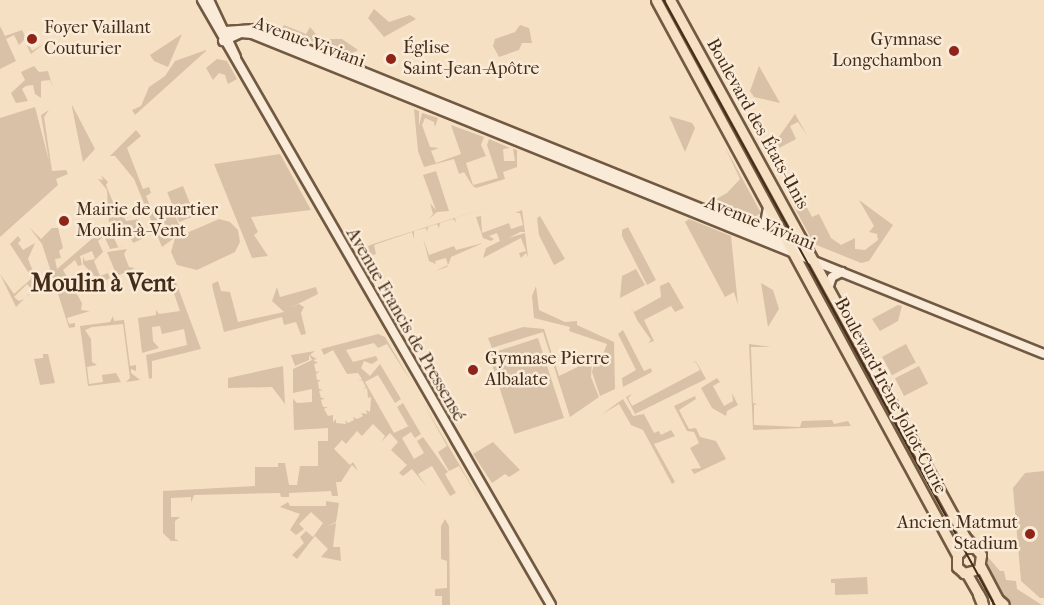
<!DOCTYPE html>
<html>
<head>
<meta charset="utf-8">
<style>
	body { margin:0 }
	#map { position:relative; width:1044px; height:605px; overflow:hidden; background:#f6e0c3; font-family:"IM FELL French Canon",serif }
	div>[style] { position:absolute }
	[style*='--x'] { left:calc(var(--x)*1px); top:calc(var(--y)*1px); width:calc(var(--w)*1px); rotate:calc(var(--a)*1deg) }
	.green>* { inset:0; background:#d8c1a6; transform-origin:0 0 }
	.roads { filter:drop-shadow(2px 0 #715942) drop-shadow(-2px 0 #715942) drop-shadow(0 2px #715942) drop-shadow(0 -2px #715942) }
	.minor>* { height:8px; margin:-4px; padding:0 4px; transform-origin:4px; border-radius:4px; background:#f9ebd8 }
	.major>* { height:9px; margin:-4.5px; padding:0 4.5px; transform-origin:4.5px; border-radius:4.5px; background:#f6e0c3 }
	.highway>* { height:10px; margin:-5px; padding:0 5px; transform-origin:5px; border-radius:5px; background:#f6e0c3 }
	.tram>* { height:1.5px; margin:-0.75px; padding:0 0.75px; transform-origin:0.75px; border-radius:0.75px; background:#452c17 }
	.dots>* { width:16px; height:16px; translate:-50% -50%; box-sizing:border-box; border:3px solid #f9ebd8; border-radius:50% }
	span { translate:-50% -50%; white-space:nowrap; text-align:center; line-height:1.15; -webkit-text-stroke:5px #f9ebd8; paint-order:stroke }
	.poi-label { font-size:18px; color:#452c17 }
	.left { translate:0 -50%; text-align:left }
	.right { translate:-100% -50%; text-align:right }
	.street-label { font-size:18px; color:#452c17 }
	.district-label { font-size:24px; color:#452c17; font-weight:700 }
</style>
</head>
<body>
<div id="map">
	<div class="green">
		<i style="clip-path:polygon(374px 9px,389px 22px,410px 15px,416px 19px,384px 37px,368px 18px)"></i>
		<i style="clip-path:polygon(284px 25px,306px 34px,310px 27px,320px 39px,342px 39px,358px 50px,349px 56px,282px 29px)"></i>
		<i style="clip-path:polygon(520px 25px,529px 28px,532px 43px,522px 43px,519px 50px,499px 57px,493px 46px,495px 39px,515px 32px)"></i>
		<i style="clip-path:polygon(0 26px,5px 36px,22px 30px,32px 51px,45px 43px,31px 54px,24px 40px,19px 45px,14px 35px,6px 39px,16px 61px,0 69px)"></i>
		<i style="clip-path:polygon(182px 34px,168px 67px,154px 61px,150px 55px)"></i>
		<i style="clip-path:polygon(206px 50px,206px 51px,135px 115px,132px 110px,141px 106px,149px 87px,165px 76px,175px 61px)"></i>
		<i style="clip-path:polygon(217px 59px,227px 61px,237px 79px,228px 84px,225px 75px,219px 73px,213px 80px,206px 68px)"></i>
		<i style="clip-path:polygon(34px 66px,39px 72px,48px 71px,53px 88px,50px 80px,41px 81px,41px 98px,35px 94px,33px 85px,26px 86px,22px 89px,28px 101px,16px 103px,11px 93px,25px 80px,21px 72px)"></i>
		<i style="clip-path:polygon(759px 66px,780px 103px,754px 97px,750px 91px)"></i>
		<i style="clip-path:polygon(72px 105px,95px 149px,83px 162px,72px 107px)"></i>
		<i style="clip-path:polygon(35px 107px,49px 161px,41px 115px,49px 110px,44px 117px,52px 171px,66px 170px,68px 174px,56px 179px,58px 185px,0 237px,0 118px)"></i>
		<i style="clip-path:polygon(414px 109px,419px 111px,419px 126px,422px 113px,438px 118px,435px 127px,434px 122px,425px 118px,422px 125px,430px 147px,439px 148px,431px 151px,436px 163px,461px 154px,451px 125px,484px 137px,481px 145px,486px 156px,466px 163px,473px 185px,498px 178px,487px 145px,489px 139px,510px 148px,503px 149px,504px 161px,515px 161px,513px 149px,517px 150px,517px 167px,503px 172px,505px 179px,476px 188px,472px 185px,464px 172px,459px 174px,454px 159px,424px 167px,418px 151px)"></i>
		<i style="clip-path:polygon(795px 114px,808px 137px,798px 122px,790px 126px,796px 139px,766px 155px)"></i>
		<i style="clip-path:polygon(669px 116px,692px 123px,695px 128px,685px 152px)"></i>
		<i style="clip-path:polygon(136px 130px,141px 136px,127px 148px,143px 189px,149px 187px,151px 193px,146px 196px,155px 218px,175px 215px,179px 225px,170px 229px,173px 239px,162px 247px,134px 179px,115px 156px,110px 156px)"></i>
		<i style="clip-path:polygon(725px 147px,761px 213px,749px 220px,711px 202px,727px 193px,740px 179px)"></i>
		<i style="clip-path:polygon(280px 154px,311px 210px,251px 217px,258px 232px,254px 235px,268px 256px,252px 258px,214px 164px)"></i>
		<i style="clip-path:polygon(436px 171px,449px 211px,437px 212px,429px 219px,433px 214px,430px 203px,436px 210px,423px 175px)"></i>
		<i style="clip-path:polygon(101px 175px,108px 182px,106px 185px,119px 217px,123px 215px,126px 221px,139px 219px,136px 222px,146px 237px,133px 243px,125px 225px,111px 231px,118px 247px,125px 246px,110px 249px,104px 236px,98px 241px,103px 252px,94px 261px,100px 276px,108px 273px,110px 278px,101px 283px,83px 264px,83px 257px,85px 261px,95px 259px,92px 251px,80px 256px,82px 265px,78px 266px,75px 260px,63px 270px,82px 303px,81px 310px,90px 311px,67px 318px,69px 324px,75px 323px,75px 327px,69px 328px,42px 244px,29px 227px,41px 239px,52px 228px,58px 228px,63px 248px,59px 251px,61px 258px,55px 259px,57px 269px,109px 224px,107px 190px,98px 179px,103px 180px)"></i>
		<i style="left:183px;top:186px;width:32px;height:17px;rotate:68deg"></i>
		<i style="clip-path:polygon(800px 194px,812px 217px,819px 214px,831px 238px,841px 245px,855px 238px,855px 249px,865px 250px,878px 240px,877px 234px,869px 232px,874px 226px,859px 200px,893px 225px,869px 261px,861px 263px,814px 244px,790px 199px)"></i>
		<i style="clip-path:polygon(523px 196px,455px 218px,456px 222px,453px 219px,440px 223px,439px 228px,437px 224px,428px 227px,427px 232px,426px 228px,414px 231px,414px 239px,412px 232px,374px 245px,376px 254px,361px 259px,355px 252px,373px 244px)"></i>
		<i style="clip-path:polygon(522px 210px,525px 232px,520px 232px,509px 238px,525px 233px,528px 257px,526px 253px,521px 258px,519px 253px,526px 251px,521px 238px,483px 258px,486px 248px,500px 241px,497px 233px,489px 236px,494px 239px,491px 241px,483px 238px,476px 217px,481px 216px,482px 233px,509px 223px,511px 229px,523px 225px,520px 213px,515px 213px)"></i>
		<i style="clip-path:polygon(540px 216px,565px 259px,554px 265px,539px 235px,537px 218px)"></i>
		<i style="clip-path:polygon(219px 219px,230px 222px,238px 230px,240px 242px,235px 252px,197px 270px,177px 265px,171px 252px,175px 238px)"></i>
		<i style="clip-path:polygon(689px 219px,731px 236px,738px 305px,734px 292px,725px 297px,685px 222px)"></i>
		<i style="clip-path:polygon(628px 227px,656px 280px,647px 285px,622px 236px,622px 230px)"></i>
		<i style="clip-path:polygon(18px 236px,21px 240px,18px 243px,23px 250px,35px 243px,28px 259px,38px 283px,25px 299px,32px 289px,27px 284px,14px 297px,19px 301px,24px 299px,16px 307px,0 274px,14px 294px,32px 278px,10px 244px)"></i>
		<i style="clip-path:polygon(423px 238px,429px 255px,454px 246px,456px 250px,483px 243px,451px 257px,449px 263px,447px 267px,435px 271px,448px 265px,446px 258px,435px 261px,436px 264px,429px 261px)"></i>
		<i style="clip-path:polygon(127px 249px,124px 254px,129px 267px,135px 268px,117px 276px,107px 252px)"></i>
		<i style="clip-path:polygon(636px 269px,645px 285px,620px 298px,622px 276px)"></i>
		<i style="clip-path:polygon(814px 271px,922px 470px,921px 471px,918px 472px,809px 274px)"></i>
		<i style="clip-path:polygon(174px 277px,201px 349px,152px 361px,152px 378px,149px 379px,146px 355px,187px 345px,184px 329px,162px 334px,160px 326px,152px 327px,153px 341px,159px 348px,142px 353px,138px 318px,156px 315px,156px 310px,159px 314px,180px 311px,169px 279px)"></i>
		<i style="clip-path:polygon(218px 281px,221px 291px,230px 292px,238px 322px,284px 312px,272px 301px,277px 287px,280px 297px,316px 287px,318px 294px,290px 308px,299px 304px,304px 307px,301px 313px,306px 334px,301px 335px,296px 322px,284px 325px,282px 317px,224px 332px,213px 290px,212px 284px)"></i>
		<i style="clip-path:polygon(669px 282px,684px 308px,675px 312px,671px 306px,644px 320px,654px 341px,648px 343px,651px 340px,637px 320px,630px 304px,634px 312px,661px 297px,660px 286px)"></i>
		<i style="clip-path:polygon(761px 283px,773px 290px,779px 309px,768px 327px)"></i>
		<i style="clip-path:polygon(536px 286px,539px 310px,565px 322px,577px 321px,577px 325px,614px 342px,615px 389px,600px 396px,592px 372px,595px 359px,602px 357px,607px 344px,569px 331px,570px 327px,534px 318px,532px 296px)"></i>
		<i style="clip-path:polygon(898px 305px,902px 306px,898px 321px,880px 331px,872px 319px)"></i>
		<i style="clip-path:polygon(113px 316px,114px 321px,124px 320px,130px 366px,136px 365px,136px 371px,131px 369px,131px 373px,140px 380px,126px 382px,130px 378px,123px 324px,92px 327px,85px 330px,91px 339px,92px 362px,97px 365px,87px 367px,89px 384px,103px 382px,102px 375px,116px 373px,121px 382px,88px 386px,80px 326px,110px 322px)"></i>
		<i style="clip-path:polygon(523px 327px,544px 329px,559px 376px,592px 360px,591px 377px,599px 397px,570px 417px,543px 332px,492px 348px,488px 338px)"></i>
		<i style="clip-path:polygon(623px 330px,644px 371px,651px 368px,652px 372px,623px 387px,622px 378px,636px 370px,618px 334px)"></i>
		<i style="clip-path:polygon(378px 334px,385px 337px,412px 383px,387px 344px,378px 348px,374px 343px,346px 350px,353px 362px,376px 356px,378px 360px,372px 364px,364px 361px,361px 368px,370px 376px,380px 364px,401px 399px,395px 403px,378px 375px,365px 382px,394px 433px,411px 425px,408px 426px,397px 407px,403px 403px,421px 434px,415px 438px,411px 432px,402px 438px,414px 459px,424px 453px,417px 441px,423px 437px,448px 472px,445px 474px,456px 493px,450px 496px,432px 466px,418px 474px,426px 486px,412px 469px,403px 476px,399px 473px,407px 465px,391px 450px,398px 442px,390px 433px,381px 442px,385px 436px,373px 424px,362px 436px,357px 431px,346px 444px,342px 440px,334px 449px,350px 465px,353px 462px,358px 471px,352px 465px,341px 482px,336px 482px,338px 496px,332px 496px,331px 491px,289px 493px,289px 497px,281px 497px,280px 493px,194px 495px,191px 503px,191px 497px,171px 498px,171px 517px,180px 517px,175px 521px,175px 539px,179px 541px,171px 541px,163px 533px,163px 491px,255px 486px,255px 467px,278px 467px,278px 463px,285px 463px,289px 485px,297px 485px,300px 466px,318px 466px,318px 441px,328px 441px,328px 428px,294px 430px,293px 399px,297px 403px,312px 402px,312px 389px,293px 393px,293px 369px,312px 360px,309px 355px,309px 360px,295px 366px,291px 355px,315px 351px,310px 355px,317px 359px,313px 360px,318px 363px,314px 364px,316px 372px,320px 371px,316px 374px,317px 380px,321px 380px,318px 382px,319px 389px,323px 390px,319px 391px,321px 398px,325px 398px,321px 400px,323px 407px,328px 407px,324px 409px,328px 416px,333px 415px,333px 422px,336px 419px,336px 423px,346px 424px,345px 420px,348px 423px,354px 420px,353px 417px,357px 419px,363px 416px,361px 413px,367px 414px,366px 410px,370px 412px,371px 397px,368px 398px,367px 388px,363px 389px,366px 387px,362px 380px,358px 381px,362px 379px,358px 373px,347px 374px,333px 350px,324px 355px,321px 349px)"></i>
		<i style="left:538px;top:338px;width:84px;height:52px;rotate:72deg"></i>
		<i style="clip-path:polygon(749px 344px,771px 347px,751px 347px,753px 403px,757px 404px,754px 405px,754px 425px,800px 427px,802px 421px,832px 420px,834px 424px,848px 421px,851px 426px,753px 430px)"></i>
		<i style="left:906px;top:344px;width:21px;height:27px;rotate:62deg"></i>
		<i style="clip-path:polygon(43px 354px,48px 354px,55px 383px,40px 385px,34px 359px,43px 358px)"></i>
		<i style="clip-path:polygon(696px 361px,706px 379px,635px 414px,626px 397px,632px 394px,628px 398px,632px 406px,700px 370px,696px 362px,692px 363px)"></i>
		<i style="clip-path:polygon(283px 366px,285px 404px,272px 387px,228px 388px,228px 378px)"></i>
		<i style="left:919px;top:366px;width:20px;height:27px;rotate:63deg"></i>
		<i style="clip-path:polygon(717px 378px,720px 382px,713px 386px,724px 406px,733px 401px,732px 393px,738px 405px,727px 411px,726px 416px,712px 408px,701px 388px)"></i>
		<i style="clip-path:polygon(695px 396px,696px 399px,679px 410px,689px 429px,696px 428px,700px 437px,716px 441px,726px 459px,694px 474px,691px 469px,701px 468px,690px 448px,699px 443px,694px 432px,687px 431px,674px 406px)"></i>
		<i style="clip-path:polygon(623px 399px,633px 416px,644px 414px,654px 433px,659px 431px,661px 435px,671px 430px,675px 436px,654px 444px,675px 482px,672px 484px,643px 430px,631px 425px,619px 404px,601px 415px)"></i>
		<i style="clip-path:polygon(422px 401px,483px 505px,459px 466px,449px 471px,438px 452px,447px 446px)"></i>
		<i style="clip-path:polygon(493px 442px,520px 470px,509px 477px,505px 474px,492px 483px,473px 454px)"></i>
		<i style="clip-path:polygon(1044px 471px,1044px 598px,1040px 598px,1021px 581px,1013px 488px,1025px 473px)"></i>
		<i style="clip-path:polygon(326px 501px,339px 503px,336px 522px,326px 527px,336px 523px,333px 547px,340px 547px,341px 561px,321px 557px,328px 549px,315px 536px,297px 559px,292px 555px,304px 543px,300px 537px,306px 531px,313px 537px,323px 523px,311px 512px,299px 524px,304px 529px,296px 535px,290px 530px,300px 514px,280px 507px,288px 502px,290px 506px,326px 506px)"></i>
		<i style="clip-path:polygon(445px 519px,449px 526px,450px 605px,442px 605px,442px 596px,435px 596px,435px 589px,447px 588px,447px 561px,441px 559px,441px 526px)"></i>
		<i style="clip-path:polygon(986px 555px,1000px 571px,1004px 571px,1006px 580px,1016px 581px,1017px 589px,1042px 605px,1009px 605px,989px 570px)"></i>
		<i style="clip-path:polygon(867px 577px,868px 594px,835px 595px,835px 583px,831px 583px,831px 579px)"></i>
	</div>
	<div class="roads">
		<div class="minor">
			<i style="--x:202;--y:0;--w:698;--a:60.02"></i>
			<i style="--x:209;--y:0;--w:63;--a:64.7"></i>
			<i style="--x:225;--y:31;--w:32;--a:-4"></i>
			<i style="--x:257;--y:29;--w:595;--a:22"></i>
			<i style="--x:223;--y:41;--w:20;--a:-24"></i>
			<i style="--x:241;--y:33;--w:11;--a:5"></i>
			<i style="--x:252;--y:34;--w:854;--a:22"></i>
			<i style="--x:753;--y:229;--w:13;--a:-27"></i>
			<i style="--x:765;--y:223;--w:15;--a:-79"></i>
			<i style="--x:829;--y:286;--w:9;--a:-72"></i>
			<i style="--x:832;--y:277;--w:11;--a:-27"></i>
		</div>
		<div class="major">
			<i style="--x:656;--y:0;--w:631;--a:61.53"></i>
			<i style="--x:670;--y:0;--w:613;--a:61.22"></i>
			<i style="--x:965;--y:537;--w:24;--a:48"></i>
			<i style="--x:981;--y:555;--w:14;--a:98"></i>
			<i style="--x:979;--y:569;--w:16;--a:165"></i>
			<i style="--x:964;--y:573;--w:9;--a:-139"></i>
			<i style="--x:957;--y:567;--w:12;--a:-90"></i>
			<i style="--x:957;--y:555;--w:10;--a:-45"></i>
			<i style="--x:964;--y:548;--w:8;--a:0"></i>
			<i style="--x:981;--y:567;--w:43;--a:62.2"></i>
			<i style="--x:967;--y:574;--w:30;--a:60"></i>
		</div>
		<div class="highway">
			<i style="--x:979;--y:595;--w:11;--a:68"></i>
			<i style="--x:999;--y:601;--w:6;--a:39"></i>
		</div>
	</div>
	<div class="tram">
		<i style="--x:664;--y:0;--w:690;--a:61.32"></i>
	</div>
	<div class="dots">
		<i style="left:32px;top:39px;background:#8f2418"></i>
		<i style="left:954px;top:51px;background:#8f2418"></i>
		<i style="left:391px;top:59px;background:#8f2418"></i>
		<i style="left:64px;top:221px;background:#8f2418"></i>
		<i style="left:473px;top:370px;background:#8f2418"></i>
		<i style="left:1030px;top:534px;background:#8f2418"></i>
	</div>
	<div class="poi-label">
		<span class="left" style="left:44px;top:39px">Foyer Vaillant<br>Couturier</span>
		<span class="right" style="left:942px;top:51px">Gymnase<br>Longchambon</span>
		<span class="left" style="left:403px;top:59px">Église<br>Saint-Jean-Apôtre</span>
		<span class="left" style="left:76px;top:221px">Mairie de quartier<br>Moulin-à-Vent</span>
		<span class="left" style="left:485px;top:370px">Gymnase Pierre<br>Albalate</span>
		<span class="right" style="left:1018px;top:534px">Ancien Matmut<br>Stadium</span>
	</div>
	<div class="street-label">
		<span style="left:309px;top:43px;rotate:20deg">Avenue Viviani</span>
		<span style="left:757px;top:124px;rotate:61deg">Boulevard des États-Unis</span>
		<span style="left:760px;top:224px;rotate:22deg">Avenue Viviani</span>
		<span style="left:405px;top:325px;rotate:60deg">Avenue Francis de Pressensé</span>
		<span style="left:890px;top:396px;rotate:62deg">Boulevard Irène Joliot-Curie</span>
	</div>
	<div class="district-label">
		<span style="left:103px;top:284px">Moulin à Vent</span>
	</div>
</div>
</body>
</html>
